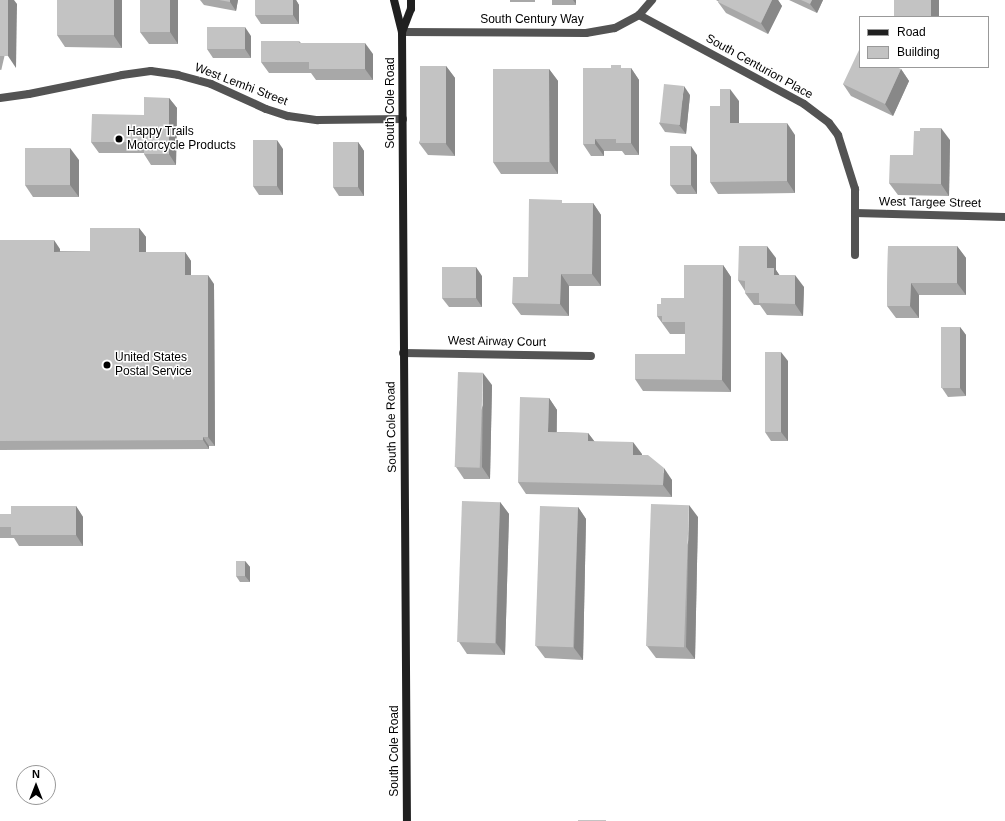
<!DOCTYPE html>
<html>
<head>
<meta charset="utf-8">
<style>
	body { margin:0 }
	#map { position:relative; width:1005px; height:821px; overflow:hidden; background:#fff; font-family:Helvetica,sans-serif }
	div>[style] { position:absolute }
	[style*='--x'] { left:calc(var(--x)*1px); top:calc(var(--y)*1px); width:calc(var(--w)*1px); rotate:calc(var(--a)*1deg) }
	.minor>* { height:8px; margin:-4px; padding:0 4px; transform-origin:4px; border-radius:4px; background:#535353 }
	.secondary>* { height:8px; margin:-4px; padding:0 4px; transform-origin:4px; border-radius:4px; background:#202020 }
	.wall>* { inset:0; background:#a8a8a8; transform-origin:0 0 }
	.shaded-wall>* { inset:0; background:#888; transform-origin:0 0 }
	.building>* { inset:0; background:#c3c3c3; transform-origin:0 0 }
	.dots>* { width:11px; height:11px; translate:-50% -50%; box-sizing:border-box; border:2px solid #fff; border-radius:50% }
	span { translate:-50% -50%; white-space:nowrap; text-align:center; line-height:1.15; -webkit-text-stroke:3px #fff; paint-order:stroke }
	.street-label { font-size:12px; color:#000 }
	.poi-label { font-size:12px; color:#000 }
	.left { translate:0 -50%; text-align:left }
	.legend { position:absolute; left:859px; top:16px; width:130px; height:52px; box-sizing:border-box; background:#fff; border:1px solid #999; margin:0; padding:5px 7px; list-style:none; font-size:12px; color:#000 }
	.legend li { display:flex; align-items:center; gap:8px; height:20px }
	.legend b { width:20px; border:1px solid #999 }
	.north { position:absolute; left:16px; top:765px; width:40px; height:40px; box-sizing:border-box; background:#fff; border:1px solid #999; border-radius:50%; rotate:0deg; font-size:11px; font-weight:700; line-height:16px; text-align:center; color:#000 }
	.north::after { content:''; display:block; margin:auto; width:14px; height:18px; background:#000; clip-path:polygon(50% 0,100% 100%,50% 72%,0 100%) }
</style>
</head>
<body>
<div id="map">
	<div class="minor">
		<i style="--x:639;--y:15;--w:187;--a:28.3"></i>
		<i style="--x:804;--y:104;--w:31;--a:37"></i>
		<i style="--x:829;--y:123;--w:15;--a:53"></i>
		<i style="--x:838;--y:135;--w:57;--a:72.5"></i>
		<i style="--x:855;--y:189;--w:66;--a:90"></i>
		<i style="--x:402;--y:32;--w:184;--a:0.3"></i>
		<i style="--x:586;--y:33;--w:29;--a:-10"></i>
		<i style="--x:615;--y:28;--w:27;--a:-28"></i>
		<i style="--x:639;--y:15;--w:20;--a:-49"></i>
		<i style="--x:0;--y:98;--w:29;--a:-8"></i>
		<i style="--x:29;--y:94;--w:95;--a:-11.5"></i>
		<i style="--x:122;--y:75;--w:29;--a:-8"></i>
		<i style="--x:151;--y:71;--w:27;--a:8"></i>
		<i style="--x:178;--y:75;--w:34;--a:15"></i>
		<i style="--x:211;--y:84;--w:60;--a:24.4"></i>
		<i style="--x:266;--y:109;--w:23;--a:18"></i>
		<i style="--x:288;--y:116;--w:30;--a:8"></i>
		<i style="--x:318;--y:120;--w:85;--a:-0.7"></i>
		<i style="--x:855;--y:213;--w:150;--a:1.5"></i>
		<i style="--x:403;--y:353;--w:188;--a:0.9"></i>
	</div>
	<div class="secondary">
		<i style="--x:394;--y:0;--w:33;--a:76"></i>
		<i style="--x:402;--y:32;--w:789;--a:89.64"></i>
		<i style="--x:402;--y:32;--w:25;--a:-69"></i>
		<i style="--x:411;--y:9;--w:9;--a:-90"></i>
	</div>
	<div class="wall">
		<i style="left:0;top:0;width:17px;height:68px;rotate:13deg"></i>
		<i style="clip-path:polygon(57px 0,122px 0,122px 48px,65px 47px,57px 35px)"></i>
		<i style="clip-path:polygon(140px 0,178px 0,178px 44px,149px 44px,140px 32px)"></i>
		<i style="clip-path:polygon(200px 0,238px 0,236px 11px,204px 5px)"></i>
		<i style="clip-path:polygon(255px 0,296px 0,299px 5px,299px 24px,261px 24px,255px 15px)"></i>
		<i style="left:510px;top:0;width:25px;height:2px"></i>
		<i style="left:552px;top:0;width:24px;height:5px"></i>
		<i style="clip-path:polygon(716px 0,778px 0,782px 6px,768px 34px,726px 13px,718px 2px,719px 2px)"></i>
		<i style="clip-path:polygon(789px 0,823px 0,817px 13px)"></i>
		<i style="clip-path:polygon(251px 36px,251px 58px,213px 58px,207px 49px)"></i>
		<i style="clip-path:polygon(299px 41px,301px 43px,373px 54px,373px 80px,316px 80px,311px 73px,269px 73px,261px 62px)"></i>
		<i style="clip-path:polygon(446px 66px,455px 78px,455px 156px,428px 155px,419px 143px)"></i>
		<i style="clip-path:polygon(624px 68px,631px 68px,639px 80px,639px 155px,625px 155px,622px 151px,604px 151px,604px 156px,591px 156px,583px 144px)"></i>
		<i style="clip-path:polygon(549px 69px,558px 81px,558px 174px,501px 174px,493px 162px)"></i>
		<i style="clip-path:polygon(901px 69px,909px 81px,893px 116px,851px 96px,843px 84px)"></i>
		<i style="clip-path:polygon(690px 95px,686px 134px,665px 132px,659px 123px)"></i>
		<i style="clip-path:polygon(169px 98px,177px 108px,176px 165px,151px 165px,144px 154px,144px 153px,99px 153px,91px 142px,144px 115px)"></i>
		<i style="clip-path:polygon(739px 101px,739px 123px,795px 135px,795px 193px,718px 194px,710px 182px,720px 106px)"></i>
		<i style="clip-path:polygon(950px 140px,949px 196px,898px 195px,889px 183px,913px 155px)"></i>
		<i style="clip-path:polygon(358px 142px,364px 151px,364px 196px,339px 196px,333px 187px)"></i>
		<i style="clip-path:polygon(283px 149px,283px 195px,259px 195px,253px 186px)"></i>
		<i style="clip-path:polygon(697px 155px,697px 194px,677px 194px,670px 185px)"></i>
		<i style="clip-path:polygon(79px 160px,79px 197px,33px 197px,25px 185px)"></i>
		<i style="clip-path:polygon(564px 203px,593px 203px,601px 215px,601px 286px,569px 286px,569px 316px,521px 315px,512px 303px,528px 277px)"></i>
		<i style="clip-path:polygon(139px 228px,146px 237px,146px 252px,185px 252px,191px 261px,191px 275px,214px 284px,215px 446px,209px 446px,209px 449px,0 450px,0 240px,60px 249px,60px 251px,90px 251px)"></i>
		<i style="clip-path:polygon(888px 246px,957px 246px,966px 258px,966px 295px,919px 295px,919px 318px,896px 318px,887px 306px)"></i>
		<i style="clip-path:polygon(776px 258px,776px 270px,779px 275px,804px 287px,803px 316px,767px 315px,760px 305px,754px 305px,745px 293px,745px 291px,738px 280px)"></i>
		<i style="clip-path:polygon(723px 265px,731px 277px,731px 392px,643px 391px,635px 379px,685px 354px,685px 334px,670px 334px,657px 316px,661px 304px,684px 298px)"></i>
		<i style="clip-path:polygon(482px 276px,482px 307px,449px 307px,442px 298px)"></i>
		<i style="clip-path:polygon(960px 327px,966px 335px,966px 396px,948px 397px,942px 388px)"></i>
		<i style="clip-path:polygon(788px 361px,788px 441px,771px 441px,765px 432px)"></i>
		<i style="clip-path:polygon(492px 385px,490px 479px,464px 479px,456px 467px)"></i>
		<i style="clip-path:polygon(549px 398px,557px 410px,557px 432px,588px 433px,595px 442px,642px 455px,672px 480px,672px 497px,526px 494px,518px 482px)"></i>
		<i style="clip-path:polygon(500px 502px,509px 514px,505px 655px,467px 654px,459px 642px)"></i>
		<i style="clip-path:polygon(76px 506px,83px 517px,83px 546px,19px 546px,14px 538px,0 538px,0 514px,11px 514px)"></i>
		<i style="clip-path:polygon(578px 507px,586px 519px,583px 660px,545px 658px,536px 646px)"></i>
		<i style="clip-path:polygon(698px 517px,695px 659px,656px 658px,647px 646px)"></i>
		<i style="clip-path:polygon(245px 561px,250px 567px,250px 582px,240px 582px,236px 576px)"></i>
	</div>
	<div class="shaded-wall">
		<i style="clip-path:polygon(8px 0,14px 0,17px 4px,16px 68px,8px 56px)"></i>
		<i style="clip-path:polygon(114px 0,122px 0,122px 48px,114px 36px)"></i>
		<i style="clip-path:polygon(170px 0,178px 0,178px 44px,170px 32px)"></i>
		<i style="clip-path:polygon(230px 0,238px 0,236px 11px,230px 2px)"></i>
		<i style="clip-path:polygon(293px 0,296px 0,299px 5px,299px 24px,293px 15px)"></i>
		<i style="clip-path:polygon(573px 0,576px 0,576px 4px)"></i>
		<i style="clip-path:polygon(772px 0,778px 0,782px 6px,768px 34px,761px 23px)"></i>
		<i style="clip-path:polygon(812px 0,823px 0,817px 13px,810px 4px)"></i>
		<i style="left:931px;top:0;width:8px;height:17px"></i>
		<i style="clip-path:polygon(245px 27px,251px 36px,251px 58px,245px 49px)"></i>
		<i style="clip-path:polygon(365px 43px,373px 54px,373px 80px,365px 69px)"></i>
		<i style="clip-path:polygon(446px 66px,455px 78px,455px 156px,446px 144px)"></i>
		<i style="clip-path:polygon(631px 68px,639px 80px,639px 155px,631px 143px)"></i>
		<i style="clip-path:polygon(549px 69px,558px 81px,558px 174px,550px 162px)"></i>
		<i style="clip-path:polygon(901px 69px,909px 81px,893px 116px,885px 104px)"></i>
		<i style="clip-path:polygon(684px 86px,690px 95px,686px 134px,679px 125px)"></i>
		<i style="clip-path:polygon(730px 89px,739px 101px,739px 135px,730px 123px)"></i>
		<i style="clip-path:polygon(169px 98px,177px 108px,176px 165px,169px 154px)"></i>
		<i style="clip-path:polygon(787px 123px,795px 135px,795px 193px,787px 181px)"></i>
		<i style="clip-path:polygon(941px 128px,950px 140px,949px 196px,941px 184px)"></i>
		<i style="clip-path:polygon(595px 139px,604px 151px,604px 156px,595px 144px)"></i>
		<i style="clip-path:polygon(277px 140px,283px 149px,283px 195px,277px 186px)"></i>
		<i style="clip-path:polygon(358px 142px,364px 151px,364px 196px,358px 187px)"></i>
		<i style="clip-path:polygon(691px 146px,697px 155px,697px 194px,691px 185px)"></i>
		<i style="clip-path:polygon(70px 148px,79px 160px,79px 197px,70px 185px)"></i>
		<i style="clip-path:polygon(593px 203px,601px 215px,601px 286px,592px 274px)"></i>
		<i style="clip-path:polygon(139px 228px,146px 237px,146px 261px,139px 252px)"></i>
		<i style="clip-path:polygon(54px 240px,60px 249px,60px 261px,54px 252px)"></i>
		<i style="clip-path:polygon(767px 246px,776px 258px,776px 270px,783px 280px,775px 277px,767px 268px)"></i>
		<i style="clip-path:polygon(957px 246px,966px 258px,966px 295px,957px 283px)"></i>
		<i style="clip-path:polygon(185px 252px,191px 261px,191px 284px,185px 275px)"></i>
		<i style="clip-path:polygon(723px 265px,731px 277px,731px 392px,722px 380px)"></i>
		<i style="clip-path:polygon(476px 267px,482px 276px,482px 307px,476px 298px)"></i>
		<i style="clip-path:polygon(561px 274px,569px 286px,569px 316px,560px 304px)"></i>
		<i style="clip-path:polygon(208px 275px,214px 284px,215px 446px,208px 437px)"></i>
		<i style="clip-path:polygon(795px 275px,804px 287px,803px 316px,795px 304px)"></i>
		<i style="clip-path:polygon(911px 283px,919px 295px,919px 318px,910px 306px)"></i>
		<i style="clip-path:polygon(960px 327px,966px 335px,966px 396px,960px 388px)"></i>
		<i style="clip-path:polygon(781px 352px,788px 361px,788px 441px,781px 432px)"></i>
		<i style="clip-path:polygon(483px 373px,492px 385px,490px 479px,482px 467px)"></i>
		<i style="clip-path:polygon(549px 398px,557px 410px,556px 444px,548px 432px)"></i>
		<i style="clip-path:polygon(588px 433px,597px 445px,588px 441px)"></i>
		<i style="clip-path:polygon(203px 437px,209px 446px,209px 449px,203px 440px)"></i>
		<i style="clip-path:polygon(633px 442px,642px 454px,641px 467px,633px 455px)"></i>
		<i style="clip-path:polygon(664px 468px,672px 480px,672px 497px,663px 485px)"></i>
		<i style="clip-path:polygon(500px 502px,509px 514px,505px 655px,496px 643px)"></i>
		<i style="clip-path:polygon(689px 505px,698px 517px,695px 659px,686px 647px)"></i>
		<i style="clip-path:polygon(76px 506px,83px 517px,83px 546px,76px 535px)"></i>
		<i style="clip-path:polygon(578px 507px,586px 519px,583px 660px,574px 648px)"></i>
		<i style="clip-path:polygon(245px 561px,250px 567px,250px 582px,245px 576px)"></i>
	</div>
	<div class="building">
		<i style="left:0;top:0;width:8px;height:56px"></i>
		<i style="left:57px;top:0;width:57px;height:35px"></i>
		<i style="left:140px;top:0;width:30px;height:32px"></i>
		<i style="clip-path:polygon(219px 0,230px 0,230px 2px)"></i>
		<i style="left:255px;top:0;width:38px;height:15px"></i>
		<i style="clip-path:polygon(719px 0,772px 0,761px 23px,718px 2px)"></i>
		<i style="clip-path:polygon(801px 0,812px 0,810px 4px)"></i>
		<i style="left:894px;top:0;width:37px;height:17px"></i>
		<i style="left:207px;top:27px;width:38px;height:22px"></i>
		<i style="clip-path:polygon(261px 41px,299px 41px,299px 43px,365px 43px,365px 69px,309px 69px,309px 62px,261px 62px)"></i>
		<i style="clip-path:polygon(859px 50px,860px 50px,860px 67px,896px 67px,901px 69px,885px 104px,843px 84px)"></i>
		<i style="clip-path:polygon(611px 65px,621px 65px,621px 68px,631px 68px,631px 143px,616px 143px,616px 139px,595px 139px,595px 144px,583px 144px,583px 68px,611px 68px)"></i>
		<i style="left:420px;top:66px;width:26px;height:77px"></i>
		<i style="left:493px;top:69px;width:56px;height:93px"></i>
		<i style="left:664px;top:84px;width:20px;height:39px;rotate:6deg"></i>
		<i style="clip-path:polygon(720px 89px,730px 89px,730px 123px,787px 123px,787px 181px,710px 182px,710px 106px,720px 106px)"></i>
		<i style="clip-path:polygon(144px 97px,169px 98px,169px 154px,144px 154px,144px 142px,91px 142px,92px 114px,144px 115px)"></i>
		<i style="clip-path:polygon(920px 128px,941px 128px,941px 184px,889px 183px,890px 155px,913px 155px,914px 131px,920px 131px)"></i>
		<i style="left:253px;top:140px;width:24px;height:46px"></i>
		<i style="left:333px;top:142px;width:25px;height:45px"></i>
		<i style="left:670px;top:146px;width:21px;height:39px"></i>
		<i style="left:25px;top:148px;width:45px;height:37px"></i>
		<i style="clip-path:polygon(529px 199px,562px 200px,562px 203px,593px 203px,592px 274px,561px 274px,560px 304px,512px 303px,513px 277px,528px 277px)"></i>
		<i style="clip-path:polygon(90px 228px,139px 228px,139px 252px,185px 252px,185px 275px,208px 275px,208px 437px,203px 437px,203px 440px,0 441px,0 240px,54px 240px,54px 252px,90px 251px)"></i>
		<i style="clip-path:polygon(739px 246px,767px 246px,767px 268px,774px 268px,774px 275px,795px 275px,795px 304px,759px 303px,759px 293px,745px 293px,745px 281px,738px 280px)"></i>
		<i style="clip-path:polygon(888px 246px,957px 246px,957px 283px,911px 283px,910px 306px,887px 306px)"></i>
		<i style="clip-path:polygon(684px 265px,723px 265px,722px 380px,635px 379px,635px 354px,685px 354px,685px 322px,662px 322px,662px 316px,657px 316px,657px 304px,661px 304px,661px 298px,684px 298px)"></i>
		<i style="left:442px;top:267px;width:34px;height:31px"></i>
		<i style="left:941px;top:327px;width:19px;height:61px"></i>
		<i style="left:765px;top:352px;width:16px;height:80px"></i>
		<i style="left:458px;top:372px;width:25px;height:95px;rotate:2deg"></i>
		<i style="clip-path:polygon(520px 397px,549px 398px,548px 432px,588px 433px,588px 441px,633px 442px,633px 455px,648px 455px,664px 468px,663px 485px,518px 482px)"></i>
		<i style="left:462px;top:501px;width:38px;height:141px;rotate:2deg"></i>
		<i style="left:651px;top:504px;width:38px;height:142px;rotate:2deg"></i>
		<i style="clip-path:polygon(11px 506px,76px 506px,76px 535px,11px 535px,11px 527px,0 527px,0 514px,11px 514px)"></i>
		<i style="left:540px;top:506px;width:38px;height:140px;rotate:2deg"></i>
		<i style="left:236px;top:561px;width:9px;height:15px"></i>
		<i style="left:578px;top:820px;width:28px;height:1px"></i>
	</div>
	<div class="dots">
		<i style="left:119px;top:139px;background:#000"></i>
		<i style="left:107px;top:365px;background:#000"></i>
	</div>
	<div class="street-label">
		<span style="left:532px;top:20px">South Century Way</span>
		<span style="left:759px;top:67px;rotate:29deg">South Centurion Place</span>
		<span style="left:241px;top:85px;rotate:21deg">West Lemhi Street</span>
		<span style="left:391px;top:103px;rotate:-90deg">South Cole Road</span>
		<span style="left:930px;top:203px;rotate:1deg">West Targee Street</span>
		<span style="left:497px;top:342px;rotate:1deg">West Airway Court</span>
		<span style="left:392px;top:427px;rotate:-91deg">South Cole Road</span>
		<span style="left:395px;top:751px;rotate:-90deg">South Cole Road</span>
	</div>
	<div class="poi-label">
		<span class="left" style="left:127px;top:139px">Happy Trails<br>Motorcycle Products</span>
		<span class="left" style="left:115px;top:365px">United States<br>Postal Service</span>
	</div>
	<ul class="legend">
	<li><b style="height:5px;background:#202020"></b>Road</li>
	<li><b style="height:11px;background:#c3c3c3"></b>Building</li>
	</ul>
	<div class="north">N</div>
</div>
</body>
</html>
